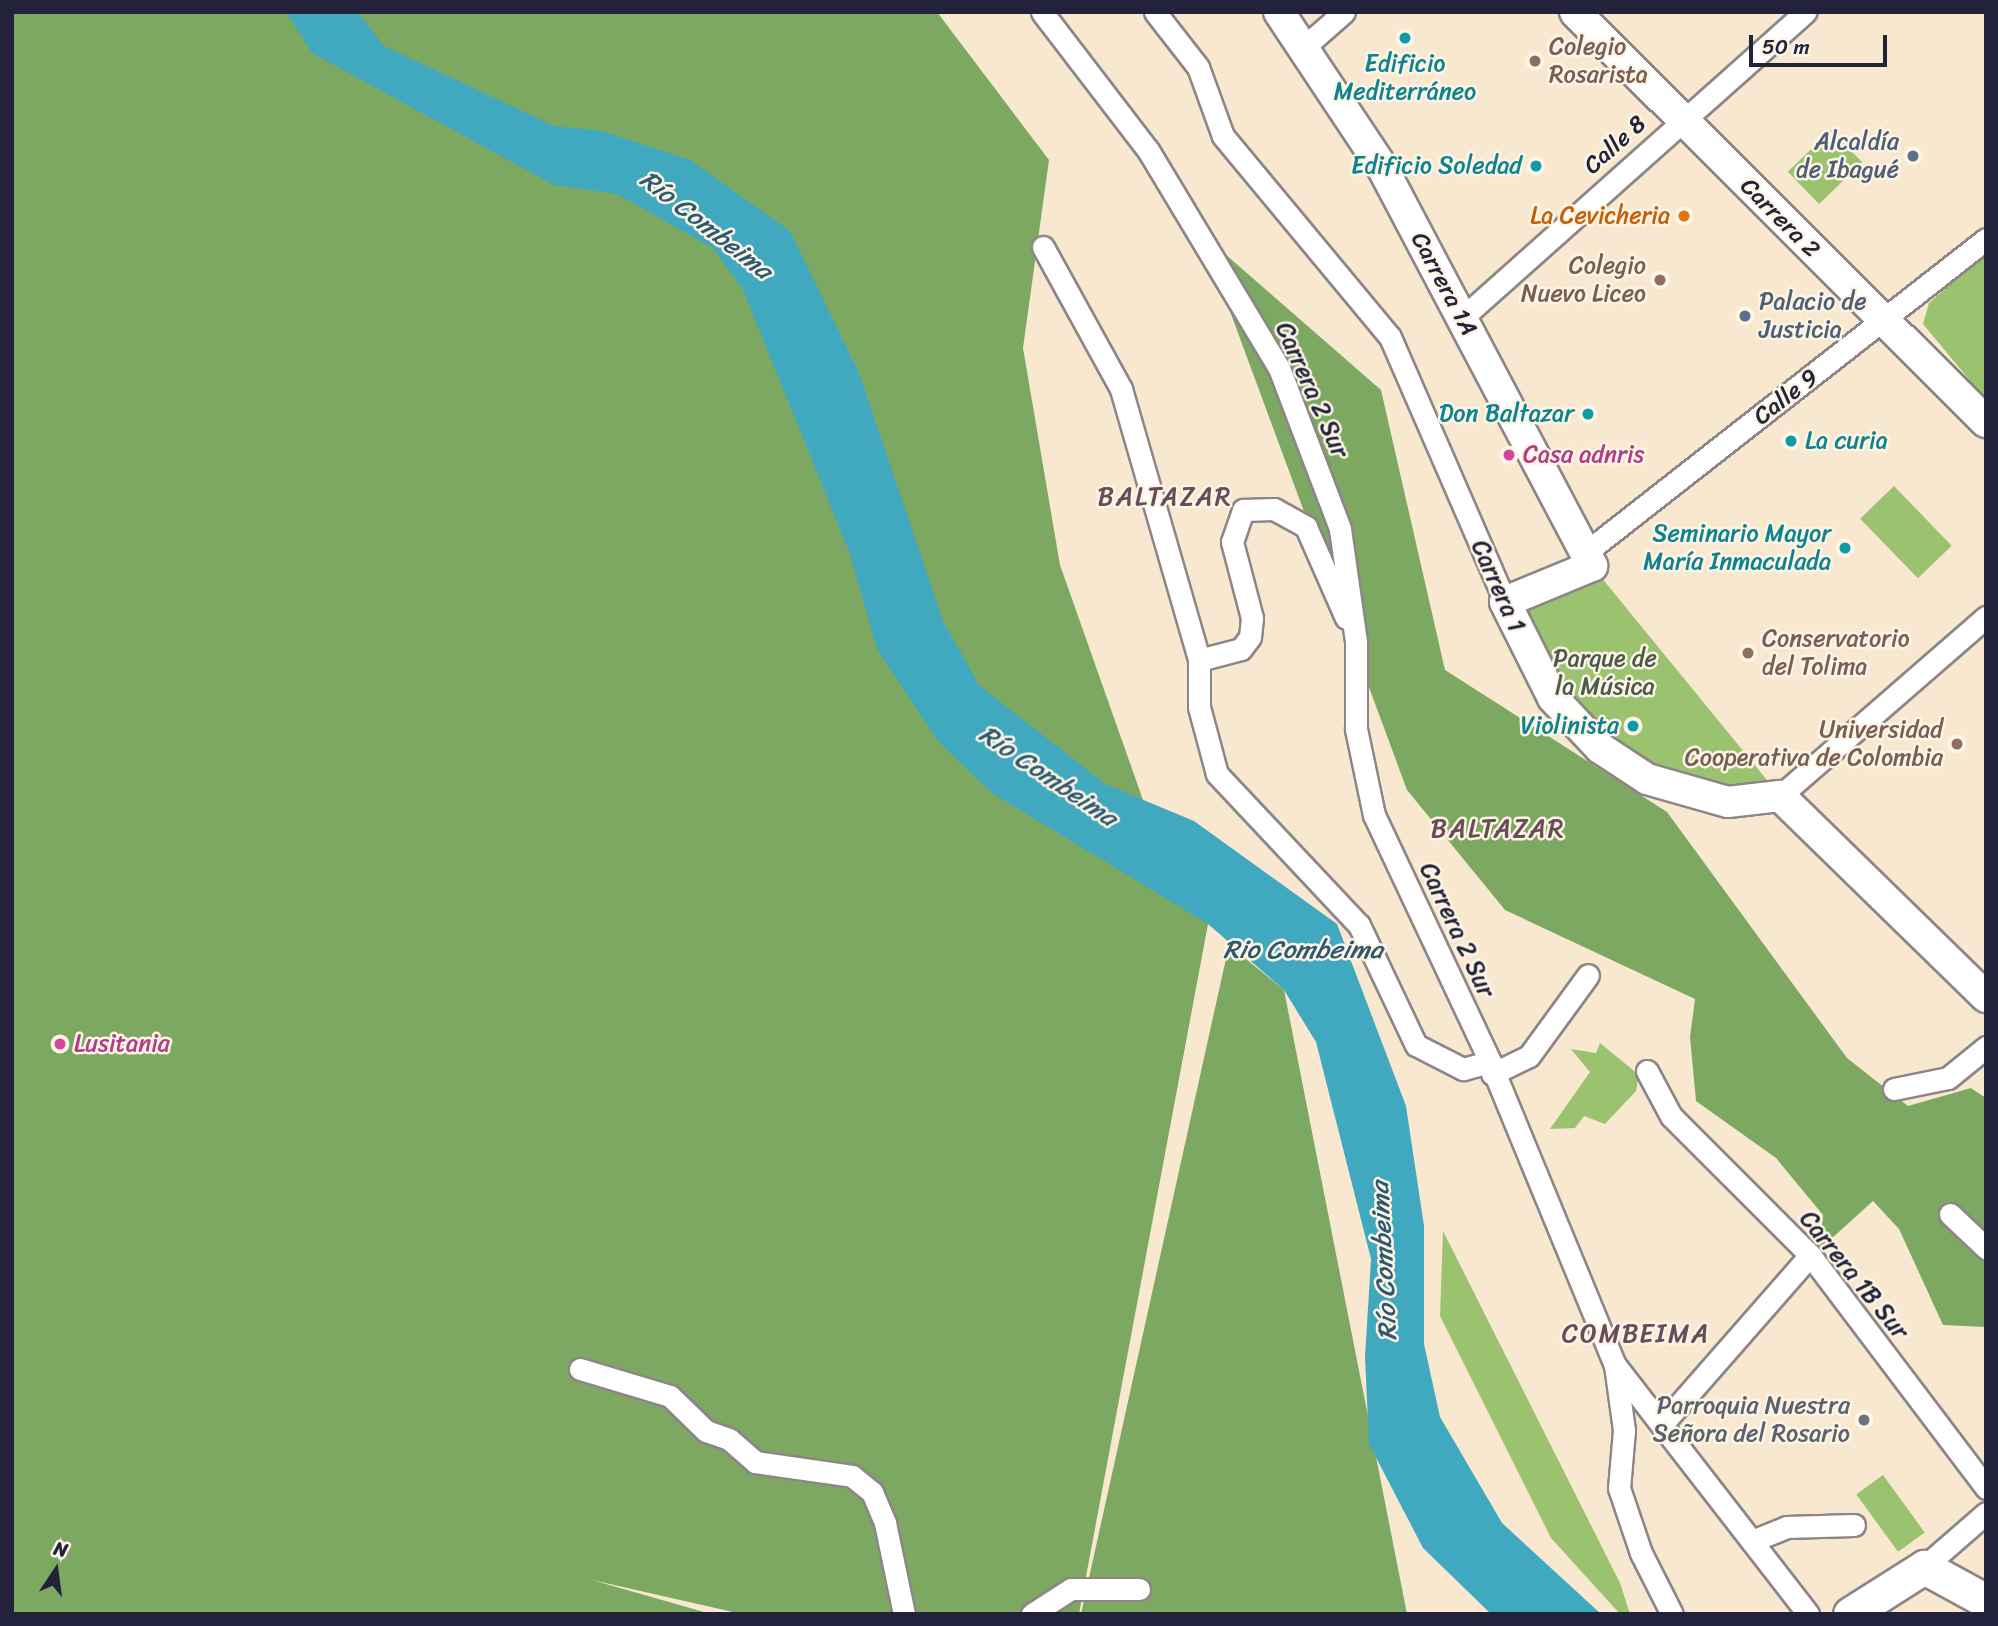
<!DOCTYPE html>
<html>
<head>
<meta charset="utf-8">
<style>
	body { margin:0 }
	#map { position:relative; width:1998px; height:1626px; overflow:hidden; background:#f8e8d0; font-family:Sriracha,sans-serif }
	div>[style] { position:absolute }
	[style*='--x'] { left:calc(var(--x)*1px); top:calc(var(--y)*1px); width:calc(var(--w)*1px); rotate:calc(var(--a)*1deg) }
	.green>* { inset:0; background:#9bc26e; transform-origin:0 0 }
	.forest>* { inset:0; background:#7ca861 }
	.water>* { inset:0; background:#40a9c0 }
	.roads { filter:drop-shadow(2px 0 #8d8586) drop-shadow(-2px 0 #8d8586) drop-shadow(0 2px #8d8586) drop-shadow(0 -2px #8d8586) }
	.street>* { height:21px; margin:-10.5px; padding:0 10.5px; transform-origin:10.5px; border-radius:10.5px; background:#fff }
	.secondary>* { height:30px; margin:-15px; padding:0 15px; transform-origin:15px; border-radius:15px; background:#fff }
	.primary>* { height:33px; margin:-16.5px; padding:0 16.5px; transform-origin:16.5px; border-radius:16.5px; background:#fff }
	.dots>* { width:19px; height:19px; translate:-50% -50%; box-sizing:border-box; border:4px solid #fcf5e5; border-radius:50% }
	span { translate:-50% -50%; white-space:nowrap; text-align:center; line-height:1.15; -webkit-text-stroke:5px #fcf5e5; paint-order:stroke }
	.education-label { font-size:24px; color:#785e54 }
	.left { translate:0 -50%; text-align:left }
	.right { translate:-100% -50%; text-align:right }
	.culture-label { font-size:24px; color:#0d838f }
	.service-label { font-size:24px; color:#4e5e75 }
	.street-label { font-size:24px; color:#22223b }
	.food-label { font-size:24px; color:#c56008 }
	.hotel-label { font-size:24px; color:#b23c85 }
	.park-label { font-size:24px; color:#4c5a4d }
	.worship-label { font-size:24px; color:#5b616d }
	.water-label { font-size:26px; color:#2e5870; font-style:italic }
	.neighbourhood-label { font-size:26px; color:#684d59; letter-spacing:2px }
	.frame { position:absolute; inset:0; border:14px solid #22223b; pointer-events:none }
	.north { position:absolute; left:21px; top:1535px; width:70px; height:70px; -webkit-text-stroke:5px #fcf5e5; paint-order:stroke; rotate:13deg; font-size:19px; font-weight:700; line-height:28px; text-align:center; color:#22223b }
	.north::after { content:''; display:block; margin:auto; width:24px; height:32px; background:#22223b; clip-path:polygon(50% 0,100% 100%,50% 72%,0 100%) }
	.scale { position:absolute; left:1749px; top:35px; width:138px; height:32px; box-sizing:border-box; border:4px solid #22223b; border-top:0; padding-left:9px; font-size:21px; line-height:24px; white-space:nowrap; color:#22223b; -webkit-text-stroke:5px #fcf5e5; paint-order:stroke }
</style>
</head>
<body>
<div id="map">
	<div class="green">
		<i style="left:1831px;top:130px;width:45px;height:60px;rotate:46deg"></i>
		<i style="clip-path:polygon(1986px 253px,1986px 400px,1923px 324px,1929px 303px)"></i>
		<i style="left:1894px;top:486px;width:83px;height:47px;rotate:46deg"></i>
		<i style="clip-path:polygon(1592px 566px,1780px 796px,1746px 802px,1600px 748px,1505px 602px)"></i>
		<i style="clip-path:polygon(1600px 1043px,1639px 1075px,1636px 1091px,1605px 1124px,1584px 1116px,1575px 1128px,1550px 1129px,1590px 1072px,1571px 1049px,1596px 1053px)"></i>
		<i style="clip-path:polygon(1443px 1231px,1620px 1583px,1630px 1614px,1620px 1614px,1551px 1538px,1440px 1316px)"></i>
		<i style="left:1883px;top:1475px;width:71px;height:33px;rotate:54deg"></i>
	</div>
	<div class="forest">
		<i style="clip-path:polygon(12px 12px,937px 12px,1049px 160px,1023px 348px,1060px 565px,1143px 800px,1208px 924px,1079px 1614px,742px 1614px,592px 1580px,711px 1614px,12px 1614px)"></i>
		<i style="clip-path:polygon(1201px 233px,1381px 390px,1445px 670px,1667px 812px,1847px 1058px,1908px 1106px,1971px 1088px,1986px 1098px,1986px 1327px,1943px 1325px,1899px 1229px,1873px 1201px,1820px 1249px,1823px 1215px,1776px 1158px,1696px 1101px,1690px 1037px,1695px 999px,1505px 910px,1407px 790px)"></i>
		<i style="clip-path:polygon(1229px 945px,1284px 990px,1407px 1614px,1081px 1614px)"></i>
	</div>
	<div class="water">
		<i style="clip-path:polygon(286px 12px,357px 12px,384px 46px,554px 126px,602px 131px,690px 160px,790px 231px,859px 373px,943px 621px,979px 685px,1105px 784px,1194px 821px,1337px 924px,1406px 1106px,1424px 1226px,1424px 1344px,1440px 1417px,1502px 1523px,1601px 1614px,1491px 1614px,1423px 1548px,1369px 1444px,1365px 1357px,1371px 1259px,1316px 1042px,1284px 990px,1208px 924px,992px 793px,937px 740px,877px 649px,850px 554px,743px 290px,713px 248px,617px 194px,554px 185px,312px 53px)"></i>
	</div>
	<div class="roads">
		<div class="street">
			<i style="--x:1042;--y:12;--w:174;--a:52.5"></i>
			<i style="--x:1148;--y:150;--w:254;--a:59"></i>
			<i style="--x:1279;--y:368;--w:172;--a:69.2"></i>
			<i style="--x:1340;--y:529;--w:114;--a:81.9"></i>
			<i style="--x:1356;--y:642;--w:87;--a:90"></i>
			<i style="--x:1356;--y:729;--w:88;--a:78.2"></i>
			<i style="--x:1374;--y:815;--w:273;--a:64.8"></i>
			<i style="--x:1490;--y:1062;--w:328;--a:67.6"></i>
			<i style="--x:1615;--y:1365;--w:315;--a:52.2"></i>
			<i style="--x:1155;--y:12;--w:70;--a:52"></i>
			<i style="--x:1198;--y:67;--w:73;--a:70.1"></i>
			<i style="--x:1223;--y:136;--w:261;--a:50.3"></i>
			<i style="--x:1390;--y:337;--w:289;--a:66.5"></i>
			<i style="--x:1304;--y:47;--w:53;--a:-41.2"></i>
			<i style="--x:1043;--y:247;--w:162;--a:61.2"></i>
			<i style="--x:1121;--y:389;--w:282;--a:73.9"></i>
			<i style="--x:1199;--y:660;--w:47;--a:90"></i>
			<i style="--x:1199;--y:707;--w:69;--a:75"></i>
			<i style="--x:1217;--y:774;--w:207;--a:46.8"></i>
			<i style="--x:1359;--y:925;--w:133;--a:64.6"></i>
			<i style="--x:1416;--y:1045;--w:53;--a:27.1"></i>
			<i style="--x:1463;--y:1069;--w:28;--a:-15"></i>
			<i style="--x:1462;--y:318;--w:460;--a:-41.7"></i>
			<i style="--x:1585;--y:553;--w:509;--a:-38.06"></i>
			<i style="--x:1199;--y:660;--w:43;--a:-14.7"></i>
			<i style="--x:1241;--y:649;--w:15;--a:-53"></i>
			<i style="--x:1250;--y:637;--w:19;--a:-84"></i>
			<i style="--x:1252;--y:618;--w:79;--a:-104.7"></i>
			<i style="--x:1232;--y:542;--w:34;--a:-71"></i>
			<i style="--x:1243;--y:510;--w:31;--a:-2"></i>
			<i style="--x:1274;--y:509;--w:37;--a:29"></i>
			<i style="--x:1306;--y:527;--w:99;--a:66.3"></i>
			<i style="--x:1780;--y:796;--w:273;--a:-41"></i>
			<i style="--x:1647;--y:1071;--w:51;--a:61.9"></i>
			<i style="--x:1671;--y:1116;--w:197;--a:45"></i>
			<i style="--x:1810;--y:1255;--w:292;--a:52.9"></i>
			<i style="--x:1492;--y:1074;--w:41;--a:-25.9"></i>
			<i style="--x:1529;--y:1056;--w:100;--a:-53.9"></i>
			<i style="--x:1894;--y:1089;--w:55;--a:-11.5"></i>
			<i style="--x:1948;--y:1078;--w:49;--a:-39.2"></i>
			<i style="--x:1950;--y:1214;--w:50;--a:43.4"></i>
			<i style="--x:1615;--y:1365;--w:66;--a:82.1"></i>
			<i style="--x:1624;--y:1430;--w:58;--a:94.9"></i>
			<i style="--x:1619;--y:1488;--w:69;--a:71.3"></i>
			<i style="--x:1641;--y:1553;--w:68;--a:63.1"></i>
			<i style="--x:580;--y:1369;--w:94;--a:16.7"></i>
			<i style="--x:670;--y:1396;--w:50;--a:44.2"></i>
			<i style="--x:706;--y:1431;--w:24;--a:19"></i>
			<i style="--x:729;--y:1439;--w:35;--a:41"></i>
			<i style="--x:755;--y:1462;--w:98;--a:8.2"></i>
			<i style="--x:852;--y:1476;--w:26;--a:39"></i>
			<i style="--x:872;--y:1492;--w:34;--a:67"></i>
			<i style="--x:885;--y:1523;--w:93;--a:78.2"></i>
			<i style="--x:1664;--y:1422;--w:222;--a:-48.8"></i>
			<i style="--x:1752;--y:1541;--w:37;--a:-22"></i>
			<i style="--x:1786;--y:1527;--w:68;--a:-1.7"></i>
			<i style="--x:1924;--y:1567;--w:82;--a:-41.1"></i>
			<i style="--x:1032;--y:1614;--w:46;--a:-32.7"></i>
			<i style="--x:1071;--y:1589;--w:68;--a:0"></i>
		</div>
		<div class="secondary">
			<i style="--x:1279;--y:12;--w:186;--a:56.4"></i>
			<i style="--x:1382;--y:167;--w:451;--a:62.2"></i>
			<i style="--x:1592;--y:566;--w:94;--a:157.5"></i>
			<i style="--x:1505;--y:602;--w:107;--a:63.4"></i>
			<i style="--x:1553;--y:698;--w:69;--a:46.8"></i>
			<i style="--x:1600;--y:748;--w:56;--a:33.4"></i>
			<i style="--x:1647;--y:779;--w:84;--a:15.9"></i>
			<i style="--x:1728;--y:802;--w:52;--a:-6.6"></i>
			<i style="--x:1780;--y:796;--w:288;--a:44.3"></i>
			<i style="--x:1575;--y:12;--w:581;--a:44.93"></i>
		</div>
		<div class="primary">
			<i style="--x:1850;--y:1614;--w:88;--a:-32.4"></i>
			<i style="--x:1924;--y:1567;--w:71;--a:28.7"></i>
		</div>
	</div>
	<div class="dots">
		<i style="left:1405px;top:38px;background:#0f9aa8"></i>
		<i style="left:1535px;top:61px;background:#8d6e63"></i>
		<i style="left:1913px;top:156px;background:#5c6f8a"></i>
		<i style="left:1536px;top:166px;background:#0f9aa8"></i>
		<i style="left:1684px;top:216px;background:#e8710a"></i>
		<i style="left:1660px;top:280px;background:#8d6e63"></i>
		<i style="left:1745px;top:316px;background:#5c6f8a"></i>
		<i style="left:1588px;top:414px;background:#0f9aa8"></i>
		<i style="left:1791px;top:441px;background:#0f9aa8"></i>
		<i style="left:1509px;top:455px;background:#d1479c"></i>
		<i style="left:1845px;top:548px;background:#0f9aa8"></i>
		<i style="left:1748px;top:653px;background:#8d6e63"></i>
		<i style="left:1633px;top:726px;background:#0f9aa8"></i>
		<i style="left:1957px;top:744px;background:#8d6e63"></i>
		<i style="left:60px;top:1044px;background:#d1479c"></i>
		<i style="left:1864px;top:1420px;background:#6b7280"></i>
	</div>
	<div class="education-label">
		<span class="left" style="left:1549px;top:61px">Colegio<br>Rosarista</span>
		<span class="right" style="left:1646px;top:280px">Colegio<br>Nuevo Liceo</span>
		<span class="left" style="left:1762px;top:653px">Conservatorio<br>del Tolima</span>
		<span class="right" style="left:1943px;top:744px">Universidad<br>Cooperativa de Colombia</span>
	</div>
	<div class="culture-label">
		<span style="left:1405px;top:78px">Edificio<br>Mediterráneo</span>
		<span class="right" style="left:1522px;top:166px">Edificio Soledad</span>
		<span class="right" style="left:1574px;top:414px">Don Baltazar</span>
		<span class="left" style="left:1805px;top:441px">La curia</span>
		<span class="right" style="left:1831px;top:548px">Seminario Mayor<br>María Inmaculada</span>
		<span class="right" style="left:1619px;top:726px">Violinista</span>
	</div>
	<div class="service-label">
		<span class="right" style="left:1899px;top:156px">Alcaldía<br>de Ibagué</span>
		<span class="left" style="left:1759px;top:316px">Palacio de<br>Justicia</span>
	</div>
	<div class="street-label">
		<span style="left:1615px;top:145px;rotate:-42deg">Calle 8</span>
		<span style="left:1780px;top:218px;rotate:45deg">Carrera 2</span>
		<span style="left:1444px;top:284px;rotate:62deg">Carrera 1A</span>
		<span style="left:1312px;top:390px;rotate:66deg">Carrera 2 Sur</span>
		<span style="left:1786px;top:397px;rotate:-38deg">Calle 9</span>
		<span style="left:1498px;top:586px;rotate:66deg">Carrera 1</span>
		<span style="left:1457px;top:930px;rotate:65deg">Carrera 2 Sur</span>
		<span style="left:1854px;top:1275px;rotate:51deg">Carrera 1B Sur</span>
	</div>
	<div class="food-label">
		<span class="right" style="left:1670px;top:216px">La Cevicheria</span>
	</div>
	<div class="hotel-label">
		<span class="left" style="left:1523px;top:455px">Casa adnris</span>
		<span class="left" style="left:74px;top:1044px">Lusitania</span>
	</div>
	<div class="park-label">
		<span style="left:1605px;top:673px">Parque de<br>la Música</span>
	</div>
	<div class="worship-label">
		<span class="right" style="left:1850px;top:1420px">Parroquia Nuestra<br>Señora del Rosario</span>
	</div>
	<div class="water-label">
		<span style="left:706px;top:225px;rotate:38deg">Río Combeima</span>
		<span style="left:1048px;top:776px;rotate:34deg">Río Combeima</span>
		<span style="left:1303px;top:950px">Rio Combeima</span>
		<span style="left:1384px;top:1261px;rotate:-93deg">Río Combeima</span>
	</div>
	<div class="neighbourhood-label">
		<span style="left:1165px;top:497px">BALTAZAR</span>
		<span style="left:1498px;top:829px">BALTAZAR</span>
		<span style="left:1636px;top:1334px">COMBEIMA</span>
	</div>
	<div class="frame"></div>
	<div class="north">N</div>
	<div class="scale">50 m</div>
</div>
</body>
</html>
